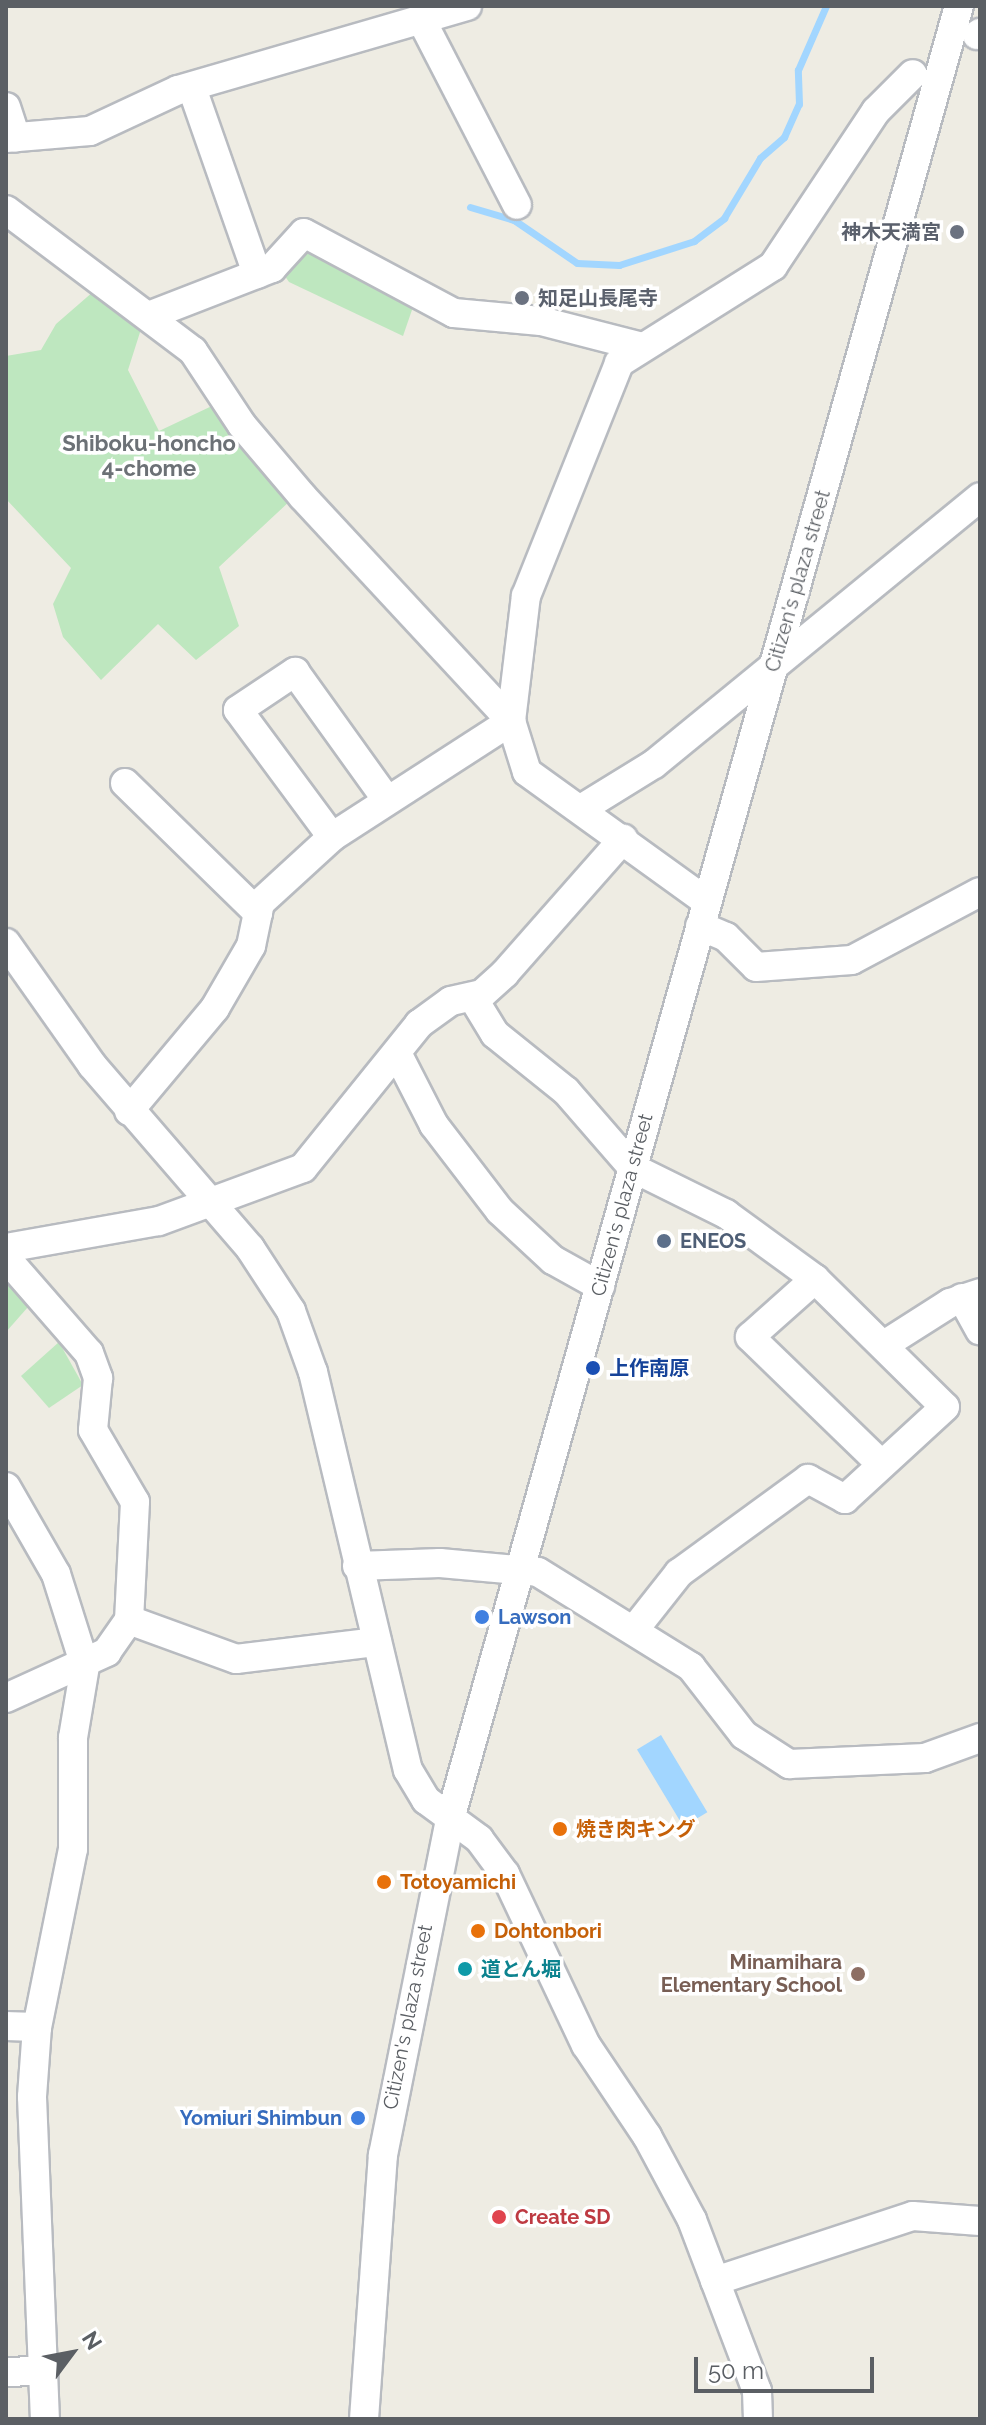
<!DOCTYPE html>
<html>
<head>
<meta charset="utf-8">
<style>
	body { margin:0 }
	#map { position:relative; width:986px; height:2425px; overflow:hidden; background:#eeece3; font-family:Raleway,"Noto Sans JP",sans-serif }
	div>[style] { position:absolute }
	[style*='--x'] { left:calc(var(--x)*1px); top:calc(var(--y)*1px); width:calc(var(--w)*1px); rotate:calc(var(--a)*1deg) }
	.green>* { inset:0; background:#bee7bf }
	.water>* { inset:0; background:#a2d6ff; transform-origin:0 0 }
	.stream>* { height:7px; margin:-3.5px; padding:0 3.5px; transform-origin:3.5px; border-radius:3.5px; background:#a2d6ff }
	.roads { filter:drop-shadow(2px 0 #b8bbc0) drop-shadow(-2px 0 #b8bbc0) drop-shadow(0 2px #b8bbc0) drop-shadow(0 -2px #b8bbc0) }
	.minor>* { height:28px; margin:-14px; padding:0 14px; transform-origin:14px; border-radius:14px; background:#fff }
	.dots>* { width:22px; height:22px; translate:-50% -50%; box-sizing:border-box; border:4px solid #fff; border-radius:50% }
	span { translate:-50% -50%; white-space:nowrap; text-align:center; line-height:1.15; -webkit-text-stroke:7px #fff; paint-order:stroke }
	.worship-label { font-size:20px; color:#5b616d; font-weight:700 }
	.right { translate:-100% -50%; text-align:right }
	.left { translate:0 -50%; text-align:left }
	.street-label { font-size:20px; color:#5b5f64 }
	.service-label { font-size:20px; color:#4e5e75; font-weight:700 }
	.transit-label { font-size:20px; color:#164399; font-weight:700 }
	.shop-label { font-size:20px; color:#366cbe; font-weight:700 }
	.food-label { font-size:20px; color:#c56008; font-weight:700 }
	.education-label { font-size:20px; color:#785e54; font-weight:700 }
	.culture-label { font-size:20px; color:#0d838f; font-weight:700 }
	.health-label { font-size:20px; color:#be3a42; font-weight:700 }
	.neighbourhood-label { font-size:22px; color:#6c7176; font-weight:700 }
	.frame { position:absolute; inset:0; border:8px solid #5b5f64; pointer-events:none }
	.north { position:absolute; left:32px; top:2313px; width:80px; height:80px; -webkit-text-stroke:6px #fff; paint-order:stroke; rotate:58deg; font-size:22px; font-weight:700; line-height:32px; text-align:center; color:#5b5f64 }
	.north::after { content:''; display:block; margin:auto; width:28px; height:36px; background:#5b5f64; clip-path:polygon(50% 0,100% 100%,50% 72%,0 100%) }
	.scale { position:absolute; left:694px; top:2357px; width:180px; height:36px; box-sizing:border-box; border:4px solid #5b5f64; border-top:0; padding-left:10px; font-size:24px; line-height:28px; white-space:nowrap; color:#5b5f64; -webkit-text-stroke:6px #fff; paint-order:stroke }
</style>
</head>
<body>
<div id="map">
	<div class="green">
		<i style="clip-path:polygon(318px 250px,414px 304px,403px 336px,289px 282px,282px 272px,297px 252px)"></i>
		<i style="clip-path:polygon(94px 291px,142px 326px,128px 370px,159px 431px,214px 405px,291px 500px,219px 567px,239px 626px,196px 660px,158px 624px,101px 680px,63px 637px,53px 604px,71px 568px,6px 499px,6px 356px,41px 350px,56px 324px)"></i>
		<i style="clip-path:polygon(6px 1281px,28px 1307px,6px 1332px)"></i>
		<i style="clip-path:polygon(59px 1342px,83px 1385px,49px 1408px,21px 1376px)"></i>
	</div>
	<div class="water">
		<i style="left:661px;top:1735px;width:90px;height:28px;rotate:59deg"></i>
	</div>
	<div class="stream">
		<i style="--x:470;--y:207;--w:46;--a:16.5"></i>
		<i style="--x:514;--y:220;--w:76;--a:34.3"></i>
		<i style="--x:577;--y:263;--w:42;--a:2.7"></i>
		<i style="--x:619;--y:265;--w:79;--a:-17.7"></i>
		<i style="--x:694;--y:241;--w:38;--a:-37"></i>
		<i style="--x:724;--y:218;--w:70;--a:-59"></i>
		<i style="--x:760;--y:158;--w:32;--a:-41"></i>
		<i style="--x:784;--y:137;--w:36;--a:-66"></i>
		<i style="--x:799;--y:104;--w:34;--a:-92"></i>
		<i style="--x:798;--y:70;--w:70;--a:-66.4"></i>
	</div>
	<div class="roads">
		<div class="minor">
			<i style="--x:421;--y:19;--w:209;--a:62.7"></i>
			<i style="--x:977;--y:35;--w:4;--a:-34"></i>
			<i style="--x:192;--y:88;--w:197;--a:70.7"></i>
			<i style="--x:6;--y:107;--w:32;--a:72"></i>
			<i style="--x:6;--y:138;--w:84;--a:-4.8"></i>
			<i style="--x:90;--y:131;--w:97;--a:-25"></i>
			<i style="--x:178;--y:90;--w:301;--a:-16.2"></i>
			<i style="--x:6;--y:210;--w:234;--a:37"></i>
			<i style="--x:193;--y:351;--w:89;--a:56.5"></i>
			<i style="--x:242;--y:425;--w:94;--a:49.7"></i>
			<i style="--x:303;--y:497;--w:306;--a:47.1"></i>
			<i style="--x:511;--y:721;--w:53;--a:72.6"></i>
			<i style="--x:527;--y:772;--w:222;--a:35.8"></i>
			<i style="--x:151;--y:315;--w:130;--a:-21.2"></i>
			<i style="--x:272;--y:268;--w:47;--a:-47.6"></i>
			<i style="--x:304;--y:233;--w:170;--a:28.1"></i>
			<i style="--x:454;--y:313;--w:87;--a:5.3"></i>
			<i style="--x:541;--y:321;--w:104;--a:14.4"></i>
			<i style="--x:125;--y:783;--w:186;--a:44.3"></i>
			<i style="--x:581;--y:809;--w:86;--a:-31.7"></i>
			<i style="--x:654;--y:764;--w:421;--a:-39.3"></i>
			<i style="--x:332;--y:837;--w:158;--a:-126.5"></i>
			<i style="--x:238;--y:710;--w:69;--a:-33.7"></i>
			<i style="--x:295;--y:672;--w:158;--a:54.3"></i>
			<i style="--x:700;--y:926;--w:28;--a:23"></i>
			<i style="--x:726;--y:937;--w:42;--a:45"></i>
			<i style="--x:756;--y:967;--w:96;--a:-4.2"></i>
			<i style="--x:852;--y:960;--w:145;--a:-28"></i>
			<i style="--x:6;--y:943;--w:149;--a:54.8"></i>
			<i style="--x:92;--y:1065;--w:242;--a:49.2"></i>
			<i style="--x:250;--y:1248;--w:75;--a:56.9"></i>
			<i style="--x:291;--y:1311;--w:65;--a:70.2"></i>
			<i style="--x:313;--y:1372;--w:409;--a:76.6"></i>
			<i style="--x:408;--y:1770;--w:35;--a:59"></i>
			<i style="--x:426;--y:1800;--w:66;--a:36.3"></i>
			<i style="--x:479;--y:1839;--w:44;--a:53.4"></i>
			<i style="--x:505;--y:1874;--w:189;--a:64.7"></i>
			<i style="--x:586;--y:2045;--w:110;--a:56.2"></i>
			<i style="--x:647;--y:2136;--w:95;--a:61.8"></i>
			<i style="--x:692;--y:2220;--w:183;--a:69.2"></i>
			<i style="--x:757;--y:2391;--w:28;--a:88"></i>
			<i style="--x:473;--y:998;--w:42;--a:58.6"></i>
			<i style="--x:495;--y:1034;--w:91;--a:38.8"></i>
			<i style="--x:566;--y:1091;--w:102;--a:49"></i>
			<i style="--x:633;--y:1168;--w:104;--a:26.3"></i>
			<i style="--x:726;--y:1214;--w:110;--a:36.1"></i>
			<i style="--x:815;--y:1279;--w:182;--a:44.6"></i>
			<i style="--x:945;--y:1407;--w:136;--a:137.4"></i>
			<i style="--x:845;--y:1499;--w:42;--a:-151.6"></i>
			<i style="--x:808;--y:1479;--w:160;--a:143.9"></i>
			<i style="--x:679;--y:1573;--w:73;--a:128.3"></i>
			<i style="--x:397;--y:1053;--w:81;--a:62.8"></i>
			<i style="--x:434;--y:1125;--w:108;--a:52.5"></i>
			<i style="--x:500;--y:1211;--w:72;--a:42.8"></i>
			<i style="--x:553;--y:1260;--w:54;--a:29"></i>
			<i style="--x:129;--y:1111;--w:134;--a:-50.1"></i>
			<i style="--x:215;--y:1008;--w:72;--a:-59.9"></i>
			<i style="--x:251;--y:946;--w:44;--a:-78.2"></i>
			<i style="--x:260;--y:903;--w:98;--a:-42.5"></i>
			<i style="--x:332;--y:837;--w:213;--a:-32.9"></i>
			<i style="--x:511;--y:721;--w:126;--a:-83.2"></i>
			<i style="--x:526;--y:596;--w:251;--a:-68.2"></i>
			<i style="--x:619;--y:363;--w:182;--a:-32.2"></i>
			<i style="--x:773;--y:266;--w:186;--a:-56.4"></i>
			<i style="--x:876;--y:111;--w:52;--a:-45"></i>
			<i style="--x:6;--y:1248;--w:155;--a:-10"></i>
			<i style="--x:159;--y:1221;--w:153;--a:-20.2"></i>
			<i style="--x:303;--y:1168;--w:185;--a:-51.1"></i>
			<i style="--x:419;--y:1024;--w:39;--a:-36"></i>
			<i style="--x:451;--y:1001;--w:32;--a:-13"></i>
			<i style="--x:482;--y:994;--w:31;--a:-42"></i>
			<i style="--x:505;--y:973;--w:179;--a:-48.6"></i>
			<i style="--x:6;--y:1258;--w:126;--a:48.9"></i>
			<i style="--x:89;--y:1353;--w:27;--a:70"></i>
			<i style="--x:98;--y:1378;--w:52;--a:95.5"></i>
			<i style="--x:93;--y:1430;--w:83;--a:59.7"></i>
			<i style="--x:135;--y:1502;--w:118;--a:92.9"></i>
			<i style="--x:129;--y:1620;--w:39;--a:125"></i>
			<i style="--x:107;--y:1652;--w:111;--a:155.5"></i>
			<i style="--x:815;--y:1279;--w:87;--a:138.3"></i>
			<i style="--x:750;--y:1337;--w:181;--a:44.1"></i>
			<i style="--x:962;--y:1298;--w:37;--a:61"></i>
			<i style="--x:884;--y:1345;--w:78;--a:-32.5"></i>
			<i style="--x:950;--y:1303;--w:32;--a:-18"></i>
			<i style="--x:6;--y:1487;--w:100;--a:60.1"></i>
			<i style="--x:56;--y:1574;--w:96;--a:72.5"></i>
			<i style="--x:85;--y:1666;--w:73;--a:99.5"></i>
			<i style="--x:73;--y:1738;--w:111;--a:90"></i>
			<i style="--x:73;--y:1849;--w:182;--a:101.4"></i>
			<i style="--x:37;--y:2027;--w:70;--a:94.1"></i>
			<i style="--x:32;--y:2097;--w:322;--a:87.7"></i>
			<i style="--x:357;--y:1566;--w:83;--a:-2.1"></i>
			<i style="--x:440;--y:1563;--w:98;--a:5.2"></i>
			<i style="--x:538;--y:1572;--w:180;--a:31.8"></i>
			<i style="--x:691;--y:1667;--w:86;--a:52.1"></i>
			<i style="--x:744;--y:1735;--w:54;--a:32.8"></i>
			<i style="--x:789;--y:1764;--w:136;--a:-2.5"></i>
			<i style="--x:925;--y:1758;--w:59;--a:-20"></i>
			<i style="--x:129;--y:1620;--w:114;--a:20"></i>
			<i style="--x:236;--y:1659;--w:142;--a:-6.9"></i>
			<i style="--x:6;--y:2026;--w:31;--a:2"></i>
			<i style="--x:715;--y:2281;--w:208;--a:-18.2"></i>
			<i style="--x:913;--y:2216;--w:67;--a:4.3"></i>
			<i style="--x:6;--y:2372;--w:38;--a:-2"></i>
			<i style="--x:364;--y:2419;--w:265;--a:-85.9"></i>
			<i style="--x:383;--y:2155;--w:343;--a:-78.7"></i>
			<i style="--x:450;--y:1819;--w:1883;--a:-74.32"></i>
		</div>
	</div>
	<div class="dots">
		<i style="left:957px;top:232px;background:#6b7280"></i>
		<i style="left:522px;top:298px;background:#6b7280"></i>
		<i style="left:664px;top:1241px;background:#5c6f8a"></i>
		<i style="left:593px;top:1368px;background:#1a4fb4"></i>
		<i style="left:482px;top:1617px;background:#3f7fe0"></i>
		<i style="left:560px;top:1829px;background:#e8710a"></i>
		<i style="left:384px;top:1882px;background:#e8710a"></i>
		<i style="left:478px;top:1931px;background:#e8710a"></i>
		<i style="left:465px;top:1969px;background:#0f9aa8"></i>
		<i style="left:858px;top:1974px;background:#8d6e63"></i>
		<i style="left:358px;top:2118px;background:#3f7fe0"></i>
		<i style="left:499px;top:2217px;background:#e0444e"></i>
	</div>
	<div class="worship-label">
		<span class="right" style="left:941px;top:232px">神木天満宮</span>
		<span class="left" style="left:538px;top:298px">知足山長尾寺</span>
	</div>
	<div class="street-label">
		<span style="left:798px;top:581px;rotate:-74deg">Citizen's plaza street</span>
		<span style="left:622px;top:1205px;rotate:-75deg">Citizen's plaza street</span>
		<span style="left:408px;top:2017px;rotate:-79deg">Citizen's plaza street</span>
	</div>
	<div class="service-label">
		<span class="left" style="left:680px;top:1241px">ENEOS</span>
	</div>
	<div class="transit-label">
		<span class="left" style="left:609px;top:1368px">上作南原</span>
	</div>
	<div class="shop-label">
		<span class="left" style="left:498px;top:1617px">Lawson</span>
		<span class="right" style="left:342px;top:2118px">Yomiuri Shimbun</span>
	</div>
	<div class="food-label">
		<span class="left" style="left:576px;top:1829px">焼き肉キング</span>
		<span class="left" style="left:400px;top:1882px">Totoyamichi</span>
		<span class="left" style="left:494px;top:1931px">Dohtonbori</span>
	</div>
	<div class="education-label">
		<span class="right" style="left:842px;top:1974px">Minamihara<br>Elementary School</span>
	</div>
	<div class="culture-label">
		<span class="left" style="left:481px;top:1969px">道とん堀</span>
	</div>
	<div class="health-label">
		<span class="left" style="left:515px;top:2217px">Create SD</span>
	</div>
	<div class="neighbourhood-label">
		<span style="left:149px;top:456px">Shiboku-honcho<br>4-chome</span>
	</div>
	<div class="frame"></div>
	<div class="north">N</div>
	<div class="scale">50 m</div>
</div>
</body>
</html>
